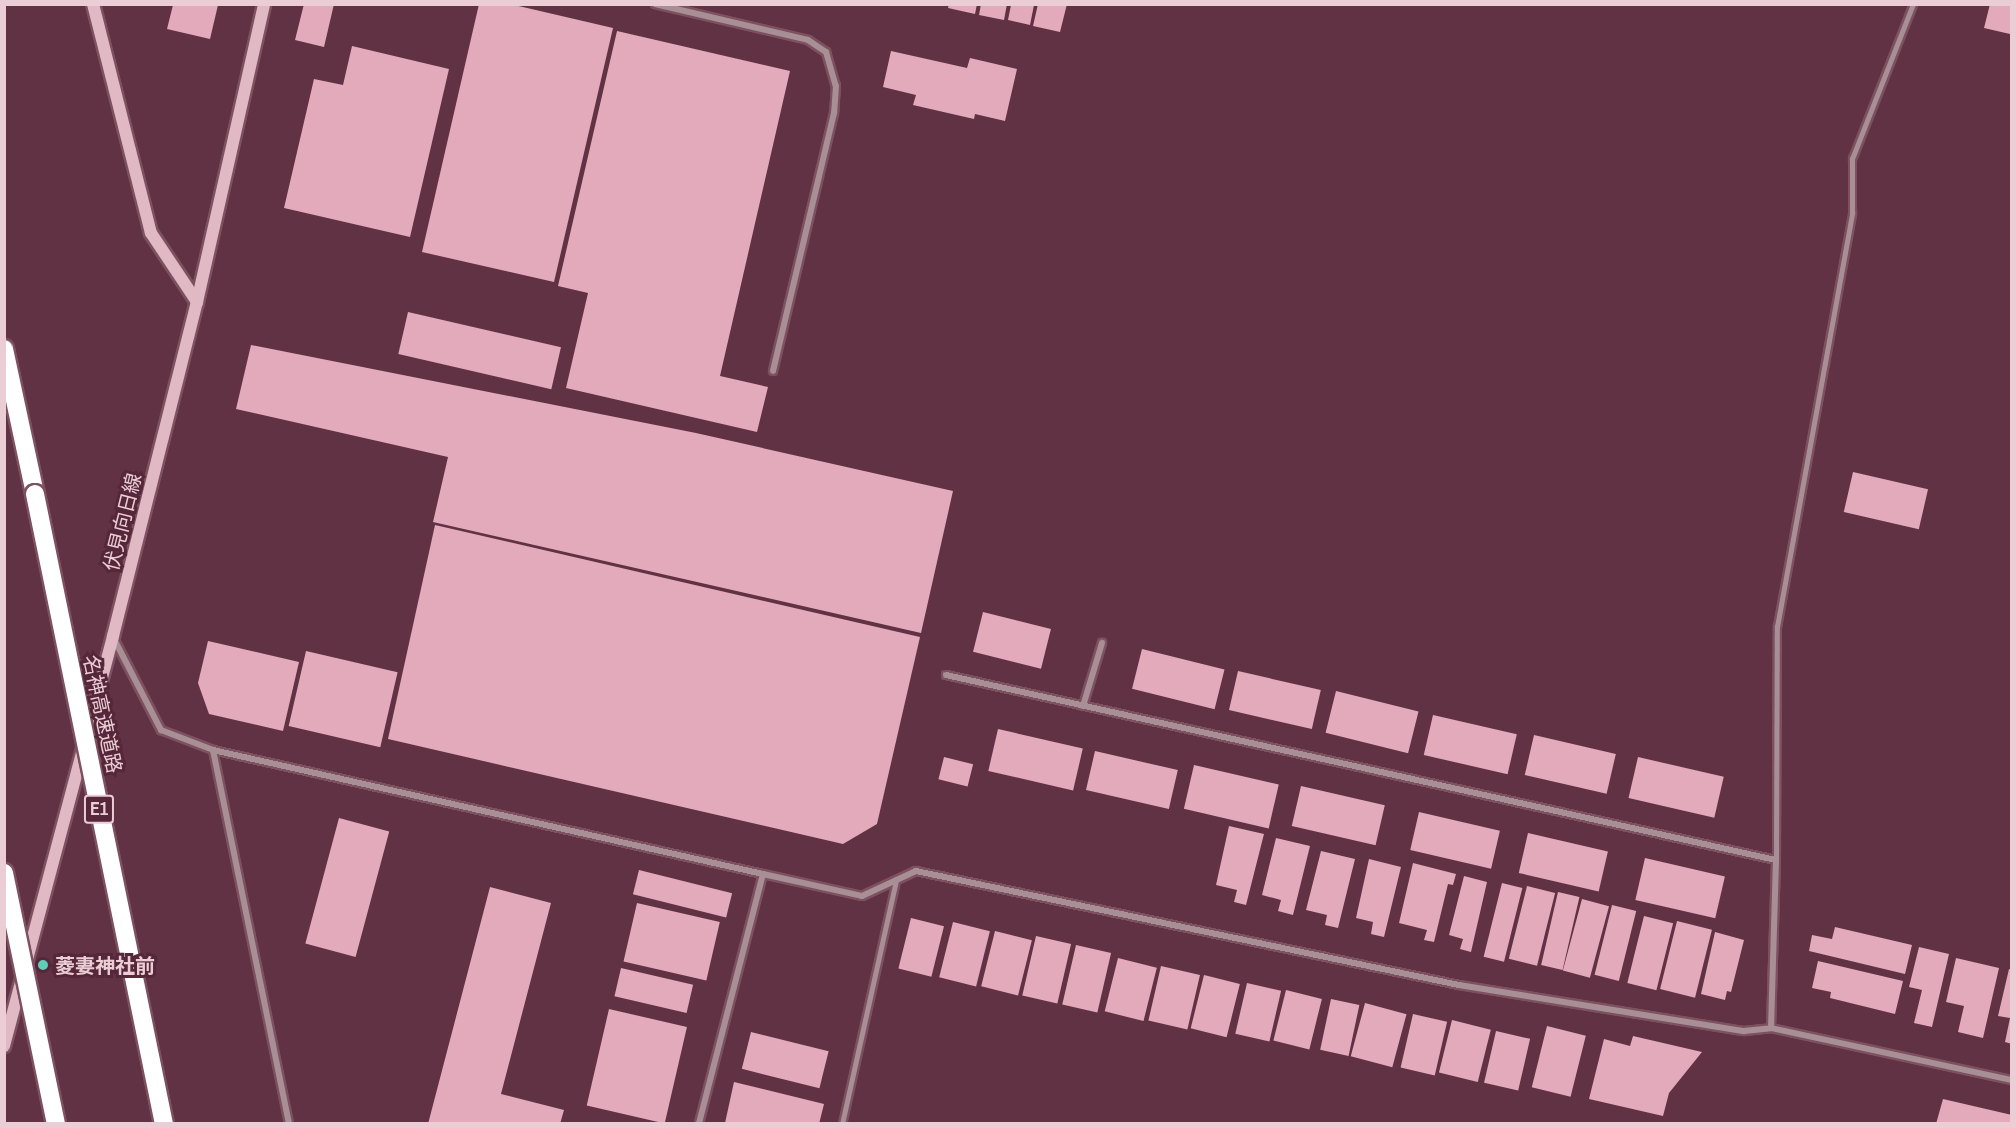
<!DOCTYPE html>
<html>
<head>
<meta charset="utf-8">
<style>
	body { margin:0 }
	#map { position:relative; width:2016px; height:1128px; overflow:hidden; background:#613243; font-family:"Archivo Narrow","Noto Sans JP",sans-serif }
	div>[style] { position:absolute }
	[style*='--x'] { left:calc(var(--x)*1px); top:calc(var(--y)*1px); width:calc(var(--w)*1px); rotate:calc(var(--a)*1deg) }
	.building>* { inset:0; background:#e3aabc; transform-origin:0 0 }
	.roads { filter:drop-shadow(2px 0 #7d5160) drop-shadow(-2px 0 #7d5160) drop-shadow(0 2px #7d5160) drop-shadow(0 -2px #7d5160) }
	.lane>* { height:4.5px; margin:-2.25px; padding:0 2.25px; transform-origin:2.25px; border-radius:2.25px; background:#a88f96 }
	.street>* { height:6px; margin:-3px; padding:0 3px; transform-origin:3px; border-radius:3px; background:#a88f96 }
	.secondary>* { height:12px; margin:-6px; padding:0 6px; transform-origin:6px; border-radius:6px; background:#e0b9c5 }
	.highway>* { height:18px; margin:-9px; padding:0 9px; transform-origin:9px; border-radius:9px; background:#fff }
	.bridges { filter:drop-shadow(2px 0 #7d5160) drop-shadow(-2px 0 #7d5160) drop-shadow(0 2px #7d5160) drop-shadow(0 -2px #7d5160) }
	.highway-bridge>* { height:18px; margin:-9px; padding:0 9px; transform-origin:9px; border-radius:9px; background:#fff }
	.dots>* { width:16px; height:16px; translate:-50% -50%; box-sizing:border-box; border:3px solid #552738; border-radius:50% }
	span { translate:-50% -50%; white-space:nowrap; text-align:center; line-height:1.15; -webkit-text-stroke:6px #552738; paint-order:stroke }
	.shield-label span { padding:2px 4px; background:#552738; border:2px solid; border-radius:4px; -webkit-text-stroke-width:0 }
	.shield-label { font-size:18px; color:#ebcdd6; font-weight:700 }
	.street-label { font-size:20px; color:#ebcdd6 }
	.poi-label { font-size:20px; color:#ebcdd6; font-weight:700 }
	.left { translate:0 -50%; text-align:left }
	.frame { position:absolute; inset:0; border:6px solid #ebcdd6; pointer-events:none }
</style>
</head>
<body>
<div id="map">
	<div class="building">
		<i style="clip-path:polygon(304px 4px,334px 4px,324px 47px,295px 40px)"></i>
		<i style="clip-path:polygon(479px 4px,510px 4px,613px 28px,554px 282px,422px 252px)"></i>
		<i style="clip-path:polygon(949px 4px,977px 4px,975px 14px,948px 8px)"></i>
		<i style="clip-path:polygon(981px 4px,1007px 4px,1004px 20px,979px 15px)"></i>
		<i style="clip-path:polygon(1038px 4px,1067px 4px,1060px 32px,1033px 26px)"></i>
		<i style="clip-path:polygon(1990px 4px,2012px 4px,2012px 39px,2010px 34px,1984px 28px)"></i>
		<i style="clip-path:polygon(173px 5px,218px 5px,210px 39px,167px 29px)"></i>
		<i style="clip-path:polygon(1011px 5px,1034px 5px,1030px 25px,1008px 20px)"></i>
		<i style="clip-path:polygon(617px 31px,790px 71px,720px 376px,768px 387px,757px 432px,566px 388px,588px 293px,558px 286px)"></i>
		<i style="clip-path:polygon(352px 46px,449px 69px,410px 237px,284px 208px,314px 79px,343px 85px)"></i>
		<i style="clip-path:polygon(891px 51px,967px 68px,970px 58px,1017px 69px,1005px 121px,975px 114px,974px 119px,913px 105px,916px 95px,883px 87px)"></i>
		<i style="left:408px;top:312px;width:157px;height:43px;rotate:13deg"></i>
		<i style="clip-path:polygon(251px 345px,696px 433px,953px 491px,921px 633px,433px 522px,448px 457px,236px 409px)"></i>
		<i style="left:1853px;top:472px;width:77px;height:41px;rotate:13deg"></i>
		<i style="clip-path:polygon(435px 525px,920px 637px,877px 824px,843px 844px,388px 739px)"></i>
		<i style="left:983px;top:612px;width:70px;height:41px;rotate:14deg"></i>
		<i style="clip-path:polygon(208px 641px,299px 662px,283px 731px,209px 714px,198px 683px)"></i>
		<i style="left:1142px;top:649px;width:85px;height:41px;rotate:14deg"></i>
		<i style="left:306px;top:651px;width:94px;height:77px;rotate:13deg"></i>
		<i style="left:1238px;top:671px;width:85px;height:40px;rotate:13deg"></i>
		<i style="left:1336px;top:691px;width:85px;height:43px;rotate:14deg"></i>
		<i style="left:1433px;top:715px;width:86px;height:41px;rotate:13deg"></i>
		<i style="left:998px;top:729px;width:87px;height:43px;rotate:13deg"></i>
		<i style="left:1534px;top:735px;width:84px;height:41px;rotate:13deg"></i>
		<i style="left:1095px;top:751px;width:85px;height:40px;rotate:13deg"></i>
		<i style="left:944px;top:757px;width:30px;height:23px;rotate:14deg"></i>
		<i style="left:1638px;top:757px;width:88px;height:42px;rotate:13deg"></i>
		<i style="left:1194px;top:765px;width:87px;height:45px;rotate:13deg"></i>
		<i style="left:1301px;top:786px;width:86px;height:41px;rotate:13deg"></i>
		<i style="left:1419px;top:812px;width:83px;height:39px;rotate:13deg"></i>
		<i style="left:339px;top:818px;width:52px;height:130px;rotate:15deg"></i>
		<i style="clip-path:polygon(1229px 826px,1264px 834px,1246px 905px,1234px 902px,1237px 890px,1216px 885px)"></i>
		<i style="left:1528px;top:833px;width:82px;height:41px;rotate:13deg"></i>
		<i style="clip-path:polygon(1276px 838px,1310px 846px,1293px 915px,1278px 911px,1281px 900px,1262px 895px)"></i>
		<i style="clip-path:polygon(1321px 851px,1355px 859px,1338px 928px,1325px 925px,1327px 915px,1306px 910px)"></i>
		<i style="left:1645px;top:858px;width:82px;height:43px;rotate:13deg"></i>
		<i style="clip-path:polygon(1369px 859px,1401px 867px,1384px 937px,1371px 934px,1373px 922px,1356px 918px)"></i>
		<i style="clip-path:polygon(1413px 863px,1456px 874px,1453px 885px,1448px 884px,1434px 942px,1424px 940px,1427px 930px,1399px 923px)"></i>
		<i style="left:639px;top:870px;width:96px;height:25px;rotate:14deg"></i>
		<i style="clip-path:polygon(1464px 876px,1487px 882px,1471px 952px,1460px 949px,1463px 939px,1449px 935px)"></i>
		<i style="left:1502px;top:883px;width:21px;height:76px;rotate:14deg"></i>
		<i style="left:1527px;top:886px;width:29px;height:75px;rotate:14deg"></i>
		<i style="clip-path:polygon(490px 887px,551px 903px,501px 1094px,564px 1110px,560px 1124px,428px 1124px)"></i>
		<i style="left:1558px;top:892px;width:22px;height:75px;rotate:13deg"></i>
		<i style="left:1582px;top:899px;width:28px;height:74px;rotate:15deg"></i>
		<i style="left:637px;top:903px;width:85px;height:60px;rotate:13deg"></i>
		<i style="left:1612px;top:905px;width:25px;height:72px;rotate:14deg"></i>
		<i style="left:1644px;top:916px;width:30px;height:69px;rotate:14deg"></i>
		<i style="left:911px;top:918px;width:34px;height:52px;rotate:14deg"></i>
		<i style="left:1677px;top:921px;width:36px;height:70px;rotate:14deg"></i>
		<i style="left:953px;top:922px;width:38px;height:57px;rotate:14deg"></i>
		<i style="clip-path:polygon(1835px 927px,1912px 945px,1905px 974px,1809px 951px,1812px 935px,1832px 939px)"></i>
		<i style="left:995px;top:931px;width:38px;height:57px;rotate:14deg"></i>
		<i style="clip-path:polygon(1715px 932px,1744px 940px,1731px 992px,1727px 991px,1725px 1000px,1701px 994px)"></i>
		<i style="left:1036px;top:936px;width:36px;height:61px;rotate:13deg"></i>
		<i style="left:1076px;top:945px;width:36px;height:61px;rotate:13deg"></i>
		<i style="clip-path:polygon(1919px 947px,1949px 954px,1932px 1027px,1914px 1023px,1922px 990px,1909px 987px)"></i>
		<i style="left:1118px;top:958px;width:40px;height:55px;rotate:14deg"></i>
		<i style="clip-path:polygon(1956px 958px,1999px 968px,1983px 1038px,1958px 1032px,1964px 1006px,1946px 1002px)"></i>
		<i style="clip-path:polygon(1818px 961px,1903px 981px,1895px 1014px,1830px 998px,1831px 992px,1812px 988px)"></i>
		<i style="left:1161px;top:966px;width:40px;height:56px;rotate:13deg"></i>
		<i style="left:621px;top:968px;width:74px;height:29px;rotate:13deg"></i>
		<i style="clip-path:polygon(2009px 969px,2012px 970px,2012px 1044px,2005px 1042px,2010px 1018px,1998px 1016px)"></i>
		<i style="left:1204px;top:975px;width:37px;height:55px;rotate:14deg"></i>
		<i style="left:1247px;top:983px;width:35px;height:52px;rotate:13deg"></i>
		<i style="left:1286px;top:990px;width:37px;height:52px;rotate:14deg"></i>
		<i style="left:1331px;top:999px;width:29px;height:52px;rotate:12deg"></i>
		<i style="left:1365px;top:1003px;width:43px;height:55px;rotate:15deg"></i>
		<i style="left:609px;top:1009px;width:80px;height:99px;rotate:13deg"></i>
		<i style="left:1413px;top:1014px;width:35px;height:55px;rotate:13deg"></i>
		<i style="left:1452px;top:1020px;width:40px;height:54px;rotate:14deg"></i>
		<i style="left:1547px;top:1026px;width:40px;height:63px;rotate:14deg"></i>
		<i style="left:1496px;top:1031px;width:35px;height:53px;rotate:13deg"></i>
		<i style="left:751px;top:1032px;width:80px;height:38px;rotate:14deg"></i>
		<i style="clip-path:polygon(1633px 1036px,1702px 1052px,1669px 1093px,1663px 1116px,1589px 1099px,1604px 1039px,1630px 1046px)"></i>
		<i style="clip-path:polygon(734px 1082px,824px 1104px,819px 1124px,725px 1123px)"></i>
		<i style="clip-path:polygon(1943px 1099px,2012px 1115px,2012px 1124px,1936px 1124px)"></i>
	</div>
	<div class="roads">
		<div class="lane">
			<i style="--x:1776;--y:860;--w:233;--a:-89.8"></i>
			<i style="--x:1777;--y:627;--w:421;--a:-79.7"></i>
			<i style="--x:1852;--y:213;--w:54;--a:-90"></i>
			<i style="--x:1852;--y:159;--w:167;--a:-68.5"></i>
			<i style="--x:842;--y:1124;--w:250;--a:-77.5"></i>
		</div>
		<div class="street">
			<i style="--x:655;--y:4;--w:157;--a:13.2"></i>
			<i style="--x:808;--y:40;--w:22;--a:34"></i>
			<i style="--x:826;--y:52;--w:35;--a:74"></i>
			<i style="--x:836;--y:86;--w:27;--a:94"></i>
			<i style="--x:834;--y:113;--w:265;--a:103.3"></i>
			<i style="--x:113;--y:637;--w:105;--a:62.7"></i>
			<i style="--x:161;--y:730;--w:56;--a:21"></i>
			<i style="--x:213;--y:750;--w:564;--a:12.71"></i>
			<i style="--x:763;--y:874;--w:258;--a:104.4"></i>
			<i style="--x:946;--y:675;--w:850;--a:12.57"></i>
			<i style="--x:1776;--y:860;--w:168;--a:91.7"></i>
			<i style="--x:1083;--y:706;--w:66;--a:-73.2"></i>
			<i style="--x:213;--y:750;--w:382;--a:78.5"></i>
			<i style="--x:763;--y:874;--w:101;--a:12.5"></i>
			<i style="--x:862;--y:896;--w:60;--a:-24.8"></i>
			<i style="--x:916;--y:871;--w:555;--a:11.86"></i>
			<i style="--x:1459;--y:985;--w:289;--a:9.2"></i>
			<i style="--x:1744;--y:1031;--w:27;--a:-6"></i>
			<i style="--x:1771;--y:1028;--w:247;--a:12.2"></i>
		</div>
		<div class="secondary">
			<i style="--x:93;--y:4;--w:236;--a:75.8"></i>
			<i style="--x:151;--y:233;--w:83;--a:56.3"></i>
			<i style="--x:4;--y:1046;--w:424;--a:-75.1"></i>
			<i style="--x:113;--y:636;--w:344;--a:-75.9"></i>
			<i style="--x:197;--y:302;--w:305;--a:-77.3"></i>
		</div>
		<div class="highway">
			<i style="--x:4;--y:349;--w:148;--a:77.9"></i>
		</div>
	</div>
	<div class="bridges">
		<div class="highway-bridge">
			<i style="--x:35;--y:494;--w:643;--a:78.43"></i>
			<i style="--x:4;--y:873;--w:256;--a:78.3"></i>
		</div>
	</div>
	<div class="dots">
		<i style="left:43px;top:965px;background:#5eceb8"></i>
	</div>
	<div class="shield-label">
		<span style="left:99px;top:809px">E1</span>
	</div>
	<div class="street-label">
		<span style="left:122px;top:522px;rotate:-76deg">伏見向日線</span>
		<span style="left:103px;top:714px;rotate:78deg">名神高速道路</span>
	</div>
	<div class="poi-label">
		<span class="left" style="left:55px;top:965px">菱妻神社前</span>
	</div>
	<div class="frame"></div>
</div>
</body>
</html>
